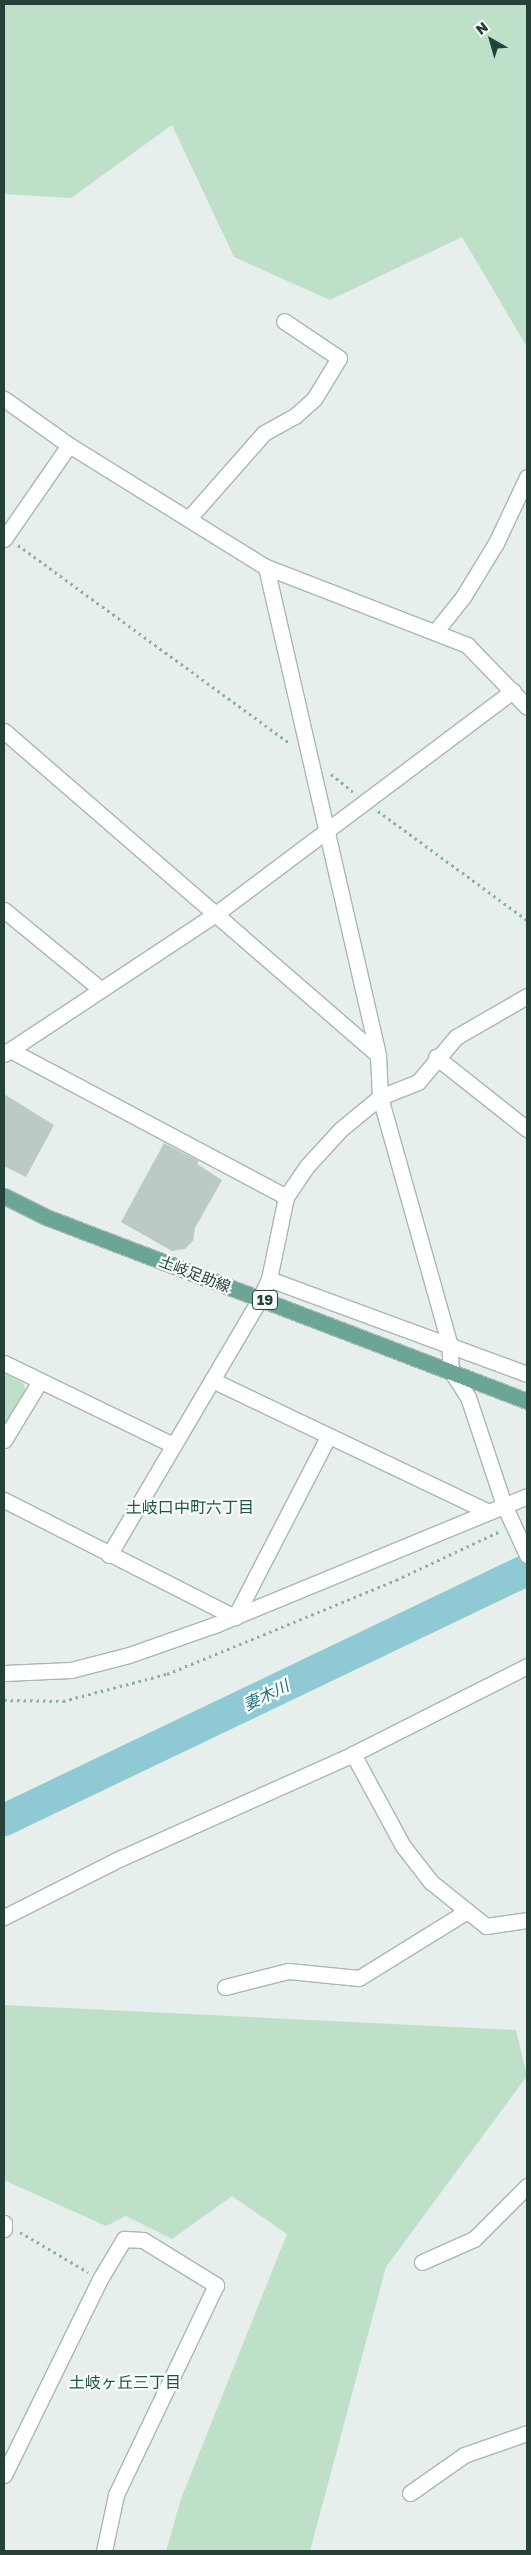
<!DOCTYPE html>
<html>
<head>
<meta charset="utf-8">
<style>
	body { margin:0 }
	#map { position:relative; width:531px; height:2555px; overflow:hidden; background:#e6efeb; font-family:"Golos Text","Noto Sans JP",sans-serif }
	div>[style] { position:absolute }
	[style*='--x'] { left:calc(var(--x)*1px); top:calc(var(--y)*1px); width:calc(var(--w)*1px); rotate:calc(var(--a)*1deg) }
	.green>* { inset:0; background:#bfe0c8 }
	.river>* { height:32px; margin:-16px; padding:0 16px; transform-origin:16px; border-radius:16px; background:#8ec9d4 }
	.building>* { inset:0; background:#bbcac4 }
	.path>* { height:3px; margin-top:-1.5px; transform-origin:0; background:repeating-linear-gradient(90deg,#86b3a5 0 2.5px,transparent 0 6.5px) }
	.roads { filter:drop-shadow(1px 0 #a8b8b2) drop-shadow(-1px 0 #a8b8b2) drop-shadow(0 1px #a8b8b2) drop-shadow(0 -1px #a8b8b2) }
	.minor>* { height:15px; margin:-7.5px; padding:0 7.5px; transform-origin:7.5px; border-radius:7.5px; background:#fff }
	.primary>* { height:15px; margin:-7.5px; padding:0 7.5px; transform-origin:7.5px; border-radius:7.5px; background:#6aa596 }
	span { translate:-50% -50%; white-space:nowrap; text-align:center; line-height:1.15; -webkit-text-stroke:4.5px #f7fbf9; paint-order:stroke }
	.shield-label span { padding:1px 4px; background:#f7fbf9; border:1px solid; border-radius:4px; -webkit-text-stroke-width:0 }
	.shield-label { font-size:14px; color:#24423a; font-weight:700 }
	.street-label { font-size:15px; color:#24423a }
	.neighbourhood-label { font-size:16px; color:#1f5548 }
	.water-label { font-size:16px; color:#1c6f80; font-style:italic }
	.frame { position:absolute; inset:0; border:5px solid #24423a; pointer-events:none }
	.north { position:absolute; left:466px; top:15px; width:50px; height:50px; -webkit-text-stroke:4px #f7fbf9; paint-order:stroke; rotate:322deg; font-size:14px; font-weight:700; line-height:20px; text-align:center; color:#24423a }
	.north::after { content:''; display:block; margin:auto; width:18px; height:22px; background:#24423a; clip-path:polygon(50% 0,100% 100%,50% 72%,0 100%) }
</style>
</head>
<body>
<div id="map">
	<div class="green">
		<i style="clip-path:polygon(4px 4px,527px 4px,527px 347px,462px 237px,330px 300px,234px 257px,172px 125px,71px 198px,4px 194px)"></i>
		<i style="clip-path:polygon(4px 1373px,23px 1383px,26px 1391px,4px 1427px)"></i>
		<i style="clip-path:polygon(4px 2005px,516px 2030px,527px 2076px,386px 2267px,310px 2551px,166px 2551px,181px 2499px,287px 2234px,232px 2196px,172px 2239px,126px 2216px,106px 2226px,6px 2181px,4px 2184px)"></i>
	</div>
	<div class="river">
		<i style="--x:4;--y:1820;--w:580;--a:-25.55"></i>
	</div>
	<div class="building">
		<i style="clip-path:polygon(4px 1094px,54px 1125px,26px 1177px,4px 1166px)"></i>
		<i style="clip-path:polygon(164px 1143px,199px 1161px,197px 1164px,222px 1180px,195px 1228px,193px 1241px,185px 1249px,172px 1251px,121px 1222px)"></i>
	</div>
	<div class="path">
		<i style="--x:18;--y:545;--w:336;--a:36.1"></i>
		<i style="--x:331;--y:774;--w:28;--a:39"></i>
		<i style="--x:378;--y:811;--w:185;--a:36.2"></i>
		<i style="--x:4;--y:1700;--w:59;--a:1"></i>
		<i style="--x:63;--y:1701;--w:107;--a:-14.6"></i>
		<i style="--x:167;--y:1674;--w:248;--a:-22.3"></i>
		<i style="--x:396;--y:1580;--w:115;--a:-25.2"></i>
		<i style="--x:20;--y:2232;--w:79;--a:30.5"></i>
	</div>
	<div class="roads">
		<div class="minor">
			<i style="--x:4;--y:399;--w:80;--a:35.3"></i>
			<i style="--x:69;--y:445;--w:232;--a:31.8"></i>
			<i style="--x:266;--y:567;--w:216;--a:21.2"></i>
			<i style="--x:467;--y:645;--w:86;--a:45.9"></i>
			<i style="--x:189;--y:518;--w:113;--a:-48.6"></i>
			<i style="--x:264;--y:433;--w:35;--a:-29"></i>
			<i style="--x:295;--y:416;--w:25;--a:-42"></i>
			<i style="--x:314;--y:399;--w:48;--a:-58.6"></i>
			<i style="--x:339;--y:358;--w:66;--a:-146.1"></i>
			<i style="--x:4;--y:539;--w:114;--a:-55.3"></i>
			<i style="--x:266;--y:567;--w:501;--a:77.07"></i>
			<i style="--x:378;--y:1055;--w:42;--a:87.3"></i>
			<i style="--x:380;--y:1097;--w:255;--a:74.3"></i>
			<i style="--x:449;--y:1342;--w:29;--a:86"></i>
			<i style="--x:451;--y:1371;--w:31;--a:57"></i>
			<i style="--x:468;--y:1397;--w:114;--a:71.6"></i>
			<i style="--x:504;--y:1505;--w:55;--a:65.3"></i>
			<i style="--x:435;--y:632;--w:45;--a:-51.3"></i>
			<i style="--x:463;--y:597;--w:63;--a:-58.6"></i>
			<i style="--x:496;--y:543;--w:73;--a:-64.8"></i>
			<i style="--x:4;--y:731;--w:495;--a:40.9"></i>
			<i style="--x:4;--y:910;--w:123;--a:39.4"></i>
			<i style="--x:10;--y:1050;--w:313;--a:28"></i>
			<i style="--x:4;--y:1054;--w:255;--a:-33.5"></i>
			<i style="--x:217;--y:913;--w:370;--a:-36.9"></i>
			<i style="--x:436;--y:1057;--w:116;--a:38.4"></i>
			<i style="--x:269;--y:1279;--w:275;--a:20.2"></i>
			<i style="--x:4;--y:1363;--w:188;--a:25.9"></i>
			<i style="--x:212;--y:1380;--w:302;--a:25.5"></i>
			<i style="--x:4;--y:1440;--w:69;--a:-58.6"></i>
			<i style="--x:4;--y:1500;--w:259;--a:26.9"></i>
			<i style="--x:235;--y:1617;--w:203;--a:-62.7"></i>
			<i style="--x:109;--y:1555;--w:297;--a:-59.5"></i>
			<i style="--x:260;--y:1299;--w:22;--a:-66"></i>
			<i style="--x:269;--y:1279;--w:84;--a:-78.3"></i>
			<i style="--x:286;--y:1197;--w:37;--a:-56"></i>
			<i style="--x:307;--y:1166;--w:50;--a:-47.4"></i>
			<i style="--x:341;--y:1129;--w:50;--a:-39.4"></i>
			<i style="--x:380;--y:1097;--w:41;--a:-21.5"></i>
			<i style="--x:418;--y:1082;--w:59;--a:-49.8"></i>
			<i style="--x:456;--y:1037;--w:82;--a:-30"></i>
			<i style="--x:4;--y:1673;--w:67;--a:-2.6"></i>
			<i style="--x:71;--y:1670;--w:60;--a:-14.5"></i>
			<i style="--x:129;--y:1655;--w:93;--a:-19.4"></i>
			<i style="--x:217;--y:1624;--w:335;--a:-22.4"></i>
			<i style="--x:353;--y:1754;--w:105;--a:61.5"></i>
			<i style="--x:403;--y:1846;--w:46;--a:52.1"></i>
			<i style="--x:431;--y:1882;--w:70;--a:38.7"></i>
			<i style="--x:486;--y:1926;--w:41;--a:-8.3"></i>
			<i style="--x:4;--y:1917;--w:131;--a:-26.8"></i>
			<i style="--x:121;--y:1858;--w:254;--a:-24.1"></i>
			<i style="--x:353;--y:1754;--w:195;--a:-26.8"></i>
			<i style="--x:225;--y:1987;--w:65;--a:-14.3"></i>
			<i style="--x:288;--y:1971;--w:71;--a:5.6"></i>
			<i style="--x:359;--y:1978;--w:127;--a:-31.8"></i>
			<i style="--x:4;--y:2223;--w:6;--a:90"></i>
			<i style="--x:422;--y:2262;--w:57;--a:-23.9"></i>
			<i style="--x:474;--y:2239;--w:75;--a:-45"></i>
			<i style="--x:4;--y:2475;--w:218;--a:-63.9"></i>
			<i style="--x:100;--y:2279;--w:47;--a:-59"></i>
			<i style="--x:124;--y:2239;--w:19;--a:3"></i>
			<i style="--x:143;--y:2240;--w:86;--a:31.7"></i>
			<i style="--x:216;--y:2285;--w:233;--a:115.5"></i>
			<i style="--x:116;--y:2495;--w:57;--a:102.1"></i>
			<i style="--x:410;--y:2493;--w:66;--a:-35.1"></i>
			<i style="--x:464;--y:2455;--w:67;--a:-19.2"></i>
		</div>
		<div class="primary">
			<i style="--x:4;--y:1196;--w:47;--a:26.6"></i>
			<i style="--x:46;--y:1217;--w:515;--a:20.93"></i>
		</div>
	</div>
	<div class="shield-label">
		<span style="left:265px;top:1300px">19</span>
	</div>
	<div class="street-label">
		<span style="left:195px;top:1274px;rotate:21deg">土岐足助線</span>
	</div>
	<div class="neighbourhood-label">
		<span style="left:190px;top:1507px">土岐口中町六丁目</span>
		<span style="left:125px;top:2382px">土岐ヶ丘三丁目</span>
	</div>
	<div class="water-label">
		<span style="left:266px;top:1695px;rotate:-26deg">妻木川</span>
	</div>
	<div class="frame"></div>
	<div class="north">N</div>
</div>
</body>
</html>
